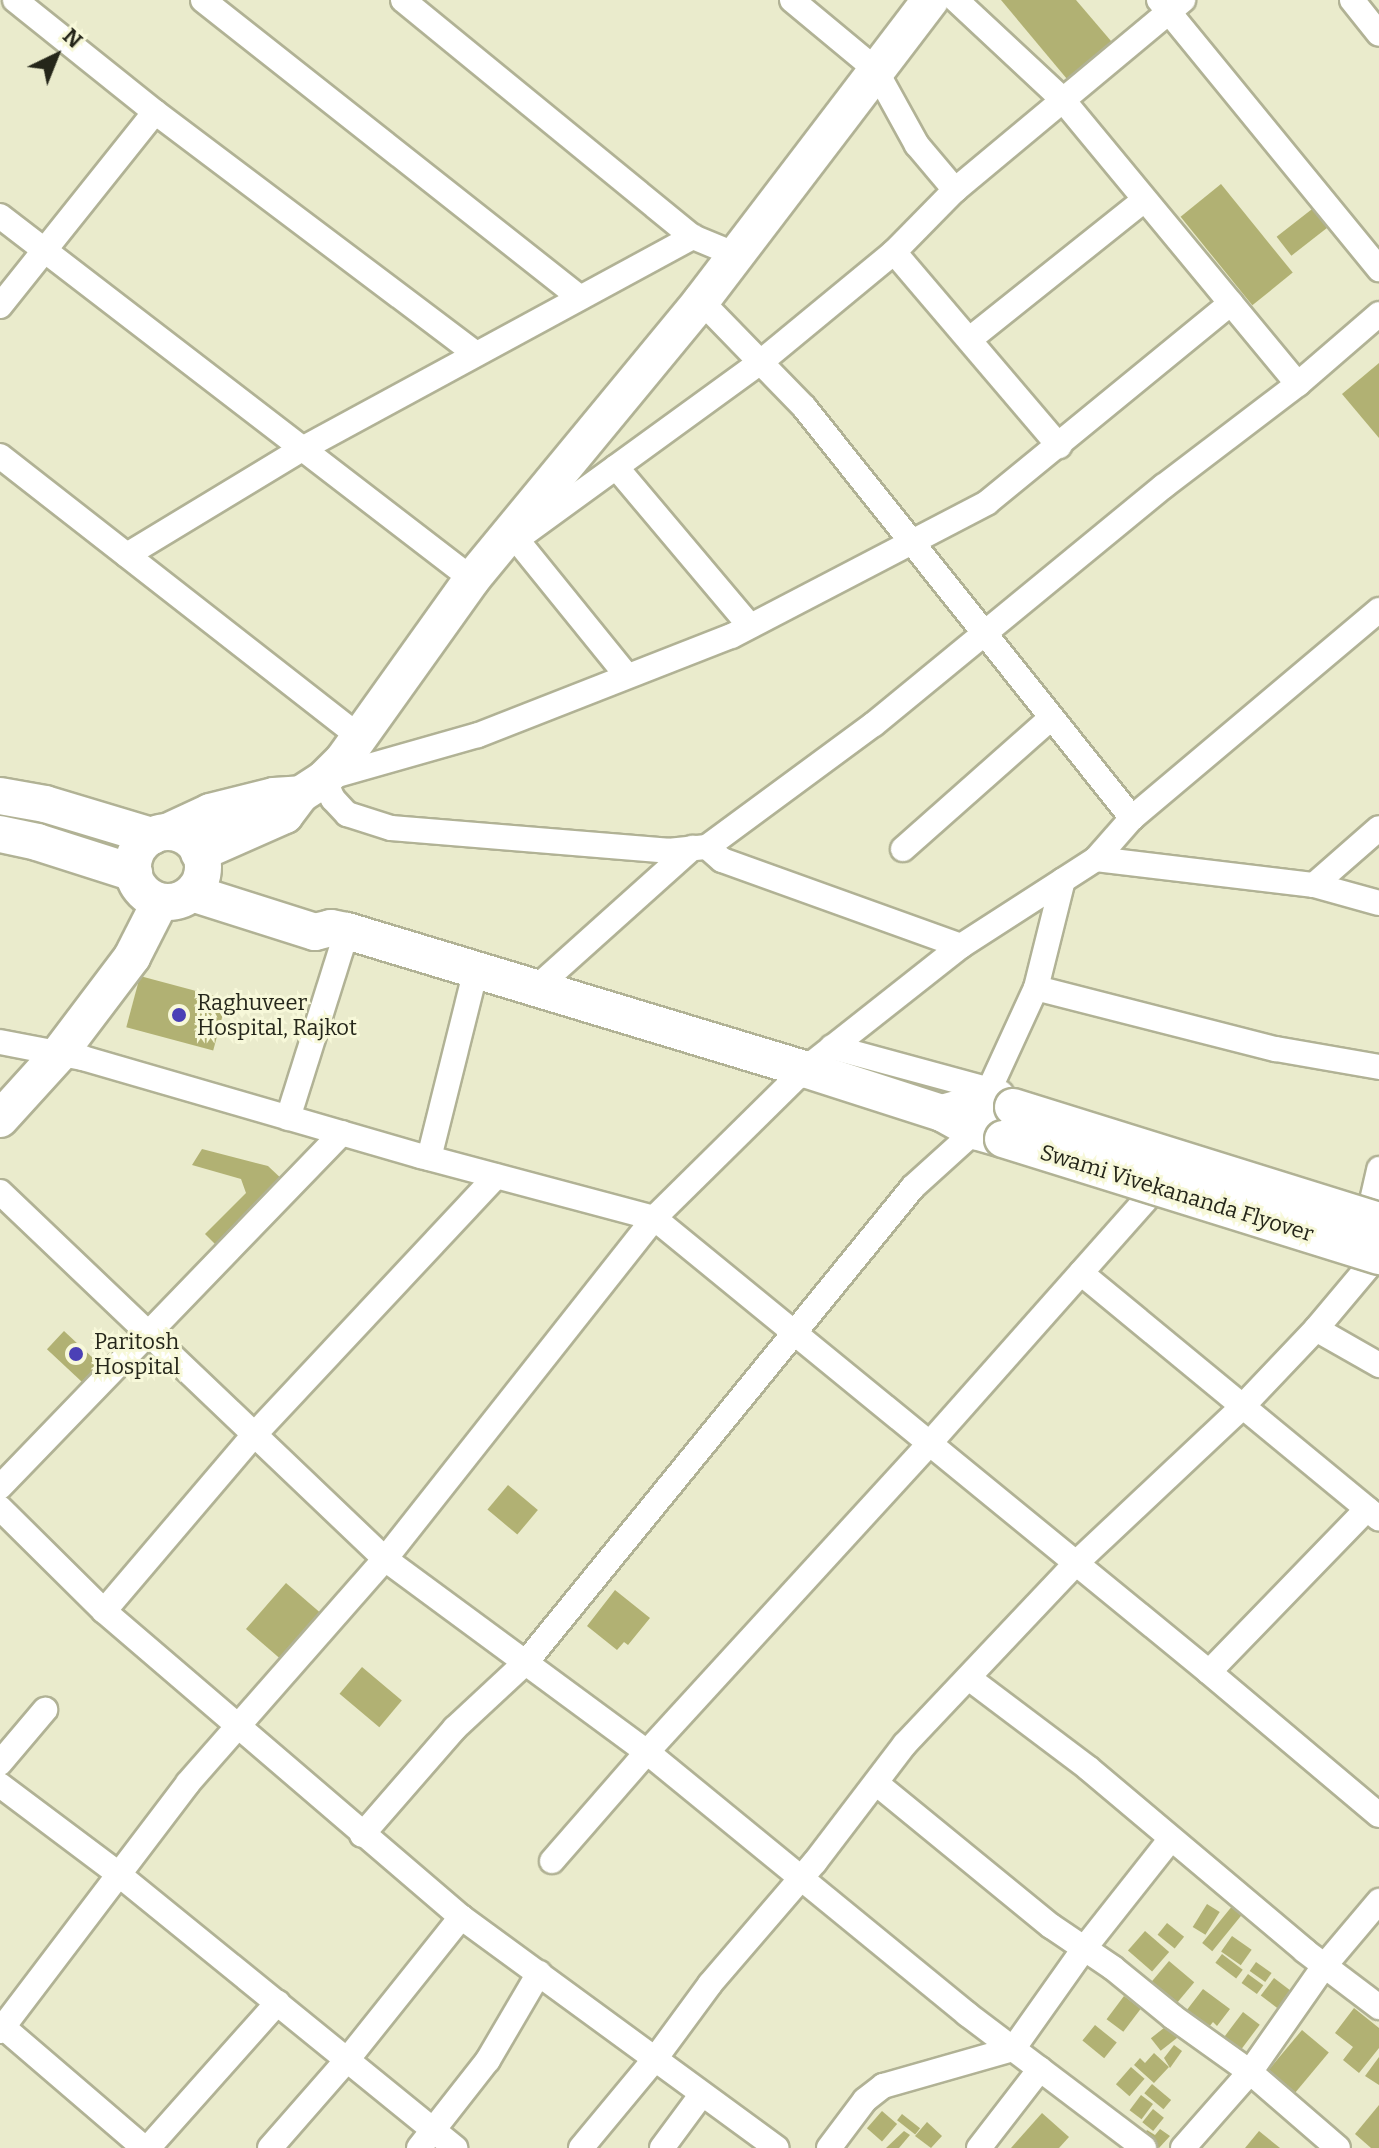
<!DOCTYPE html>
<html>
<head>
<meta charset="utf-8">
<style>
	body { margin:0 }
	#map { position:relative; width:1379px; height:2148px; overflow:hidden; background:#eaebcc; font-family:Bitter,serif }
	div>[style] { position:absolute }
	[style*='--x'] { left:calc(var(--x)*1px); top:calc(var(--y)*1px); width:calc(var(--w)*1px); rotate:calc(var(--a)*1deg) }
	.building>* { inset:0; background:#b1b173; transform-origin:0 0 }
	.roads { filter:drop-shadow(2px 0 #b1b295) drop-shadow(-2px 0 #b1b295) drop-shadow(0 2px #b1b295) drop-shadow(0 -2px #b1b295) }
	.street>* { height:24px; margin:-12px; padding:0 12px; transform-origin:12px; border-radius:12px; background:#fff }
	.secondary>* { height:36px; margin:-18px; padding:0 18px; transform-origin:18px; border-radius:18px; background:#fff }
	.secondary>.ring { margin:-18px; padding:0; box-sizing:content-box; background:none; border:36px solid #fff; border-radius:50% }
	.bridges { filter:drop-shadow(2px 0 #b1b295) drop-shadow(-2px 0 #b1b295) drop-shadow(0 2px #b1b295) drop-shadow(0 -2px #b1b295) }
	.secondary-bridge>* { height:36px; margin:-18px; padding:0 18px; transform-origin:18px; border-radius:18px; background:#fff }
	.dots>* { width:22px; height:22px; translate:-50% -50%; box-sizing:border-box; border:4px solid #f7f8d9; border-radius:50% }
	span { translate:-50% -50%; white-space:nowrap; text-align:center; line-height:1.15; -webkit-text-stroke:6px #f7f8d9; paint-order:stroke }
	.poi-label { font-size:22px; color:#25261a }
	.left { translate:0 -50%; text-align:left }
	.street-label { font-size:22px; color:#25261a }
	.north { position:absolute; left:16px; top:16px; width:80px; height:80px; -webkit-text-stroke:6px #f7f8d9; paint-order:stroke; rotate:43deg; font-size:22px; font-weight:700; line-height:32px; text-align:center; color:#25261a }
	.north::after { content:''; display:block; margin:auto; width:28px; height:36px; background:#25261a; clip-path:polygon(50% 0,100% 100%,50% 72%,0 100%) }
</style>
</head>
<body>
<div id="map">
	<div class="building">
		<i style="clip-path:polygon(1001px 0,1076px 0,1117px 48px,1081px 78px,1067px 79px)"></i>
		<i style="left:1221px;top:184px;width:114px;height:52px;rotate:51deg"></i>
		<i style="left:1316px;top:206px;width:24px;height:50px;rotate:52deg"></i>
		<i style="clip-path:polygon(1379px 363px,1379px 438px,1342px 394px)"></i>
		<i style="left:140px;top:976px;width:90px;height:53px;rotate:15deg"></i>
		<i style="clip-path:polygon(202px 1149px,268px 1166px,285px 1182px,221px 1250px,205px 1234px,246px 1193px,241px 1179px,192px 1165px)"></i>
		<i style="left:64px;top:1331px;width:52px;height:25px;rotate:43deg"></i>
		<i style="left:508px;top:1485px;width:39px;height:32px;rotate:40deg"></i>
		<i style="left:286px;top:1583px;width:55px;height:61px;rotate:41deg"></i>
		<i style="clip-path:polygon(615px 1590px,650px 1618px,628px 1645px,624px 1642px,617px 1650px,587px 1626px)"></i>
		<i style="left:362px;top:1667px;width:52px;height:35px;rotate:40deg"></i>
		<i style="left:1207px;top:1904px;width:15px;height:27px;rotate:32deg"></i>
		<i style="left:1233px;top:1905px;width:13px;height:49px;rotate:39deg"></i>
		<i style="left:1167px;top:1923px;width:22px;height:15px;rotate:39deg"></i>
		<i style="left:1145px;top:1931px;width:32px;height:26px;rotate:41deg"></i>
		<i style="left:1232px;top:1936px;width:24px;height:19px;rotate:35deg"></i>
		<i style="left:1222px;top:1954px;width:26px;height:11px;rotate:37deg"></i>
		<i style="left:1169px;top:1961px;width:33px;height:31px;rotate:40deg"></i>
		<i style="left:1256px;top:1962px;width:19px;height:11px;rotate:35deg"></i>
		<i style="left:1248px;top:1974px;width:19px;height:11px;rotate:36deg"></i>
		<i style="left:1274px;top:1978px;width:21px;height:22px;rotate:37deg"></i>
		<i style="clip-path:polygon(1203px 1989px,1230px 2009px,1217px 2026px,1213px 2022px,1205px 2032px,1183px 2015px)"></i>
		<i style="left:1124px;top:1996px;width:21px;height:29px;rotate:37deg"></i>
		<i style="clip-path:polygon(1354px 2008px,1379px 2028px,1379px 2048px,1359px 2073px,1343px 2060px,1353px 2047px,1335px 2033px)"></i>
		<i style="left:1243px;top:2012px;width:21px;height:36px;rotate:37deg"></i>
		<i style="left:1169px;top:2024px;width:16px;height:23px;rotate:52deg"></i>
		<i style="left:1095px;top:2025px;width:28px;height:20px;rotate:39deg"></i>
		<i style="left:1302px;top:2030px;width:35px;height:55px;rotate:40deg"></i>
		<i style="clip-path:polygon(1174px 2045px,1182px 2051px,1170px 2068px,1164px 2058px)"></i>
		<i style="clip-path:polygon(1154px 2053px,1169px 2067px,1154px 2083px,1134px 2065px,1140px 2058px,1145px 2063px)"></i>
		<i style="clip-path:polygon(1379px 2057px,1379px 2085px,1365px 2076px)"></i>
		<i style="left:1131px;top:2067px;width:18px;height:23px;rotate:41deg"></i>
		<i style="left:1152px;top:2084px;width:25px;height:12px;rotate:40deg"></i>
		<i style="left:1141px;top:2095px;width:15px;height:19px;rotate:37deg"></i>
		<i style="clip-path:polygon(1379px 2105px,1379px 2148px,1371px 2148px,1355px 2134px)"></i>
		<i style="left:1153px;top:2109px;width:14px;height:17px;rotate:39deg"></i>
		<i style="left:882px;top:2111px;width:20px;height:23px;rotate:41deg"></i>
		<i style="clip-path:polygon(1042px 2113px,1069px 2137px,1059px 2148px,1011px 2148px)"></i>
		<i style="left:902px;top:2114px;width:23px;height:8px;rotate:38deg"></i>
		<i style="clip-path:polygon(927px 2122px,942px 2136px,931px 2148px,915px 2136px)"></i>
		<i style="clip-path:polygon(1160px 2129px,1170px 2136px,1159px 2148px,1143px 2136px,1147px 2130px,1155px 2135px)"></i>
		<i style="clip-path:polygon(904px 2131px,910px 2135px,899px 2148px,886px 2148px)"></i>
		<i style="clip-path:polygon(1259px 2131px,1280px 2148px,1245px 2148px)"></i>
	</div>
	<div class="roads">
		<div class="street">
			<i style="--x:15;--y:0;--w:179;--a:38.7"></i>
			<i style="--x:155;--y:112;--w:401;--a:37"></i>
			<i style="--x:203;--y:0;--w:479;--a:38.3"></i>
			<i style="--x:403;--y:0;--w:375;--a:39.3"></i>
			<i style="--x:693;--y:237;--w:44;--a:22.5"></i>
			<i style="--x:792;--y:0;--w:108;--a:39.7"></i>
			<i style="--x:875;--y:69;--w:87;--a:61.1"></i>
			<i style="--x:917;--y:145;--w:59;--a:49.8"></i>
			<i style="--x:956;--y:0;--w:145;--a:43"></i>
			<i style="--x:1062;--y:99;--w:370;--a:50.4"></i>
			<i style="--x:1159;--y:0;--w:348;--a:50.7"></i>
			<i style="--x:1352;--y:0;--w:43;--a:51.5"></i>
			<i style="--x:0;--y:216;--w:595;--a:37.56"></i>
			<i style="--x:894;--y:252;--w:255;--a:49.6"></i>
			<i style="--x:701;--y:301;--w:148;--a:45.8"></i>
			<i style="--x:804;--y:407;--w:526;--a:51.41"></i>
			<i style="--x:1231;--y:303;--w:315;--a:140.7"></i>
			<i style="--x:987;--y:503;--w:288;--a:152.5"></i>
			<i style="--x:731;--y:636;--w:272;--a:158.6"></i>
			<i style="--x:478;--y:735;--w:160;--a:164.1"></i>
			<i style="--x:324;--y:779;--w:22;--a:66"></i>
			<i style="--x:333;--y:799;--w:21;--a:47"></i>
			<i style="--x:347;--y:814;--w:46;--a:17.7"></i>
			<i style="--x:391;--y:828;--w:278;--a:4.7"></i>
			<i style="--x:668;--y:851;--w:39;--a:-6"></i>
			<i style="--x:707;--y:847;--w:207;--a:-36.4"></i>
			<i style="--x:874;--y:724;--w:375;--a:-39.4"></i>
			<i style="--x:1164;--y:486;--w:168;--a:-37.3"></i>
			<i style="--x:1298;--y:384;--w:107;--a:-40.8"></i>
			<i style="--x:0;--y:306;--w:248;--a:-51.4"></i>
			<i style="--x:970;--y:339;--w:223;--a:-38.6"></i>
			<i style="--x:0;--y:456;--w:457;--a:38"></i>
			<i style="--x:616;--y:467;--w:208;--a:49.9"></i>
			<i style="--x:517;--y:539;--w:303;--a:-36"></i>
			<i style="--x:762;--y:361;--w:171;--a:-39.5"></i>
			<i style="--x:894;--y:252;--w:87;--a:-45.5"></i>
			<i style="--x:955;--y:190;--w:297;--a:-39.8"></i>
			<i style="--x:517;--y:540;--w:175;--a:51"></i>
			<i style="--x:127;--y:555;--w:205;--a:-31.2"></i>
			<i style="--x:302;--y:449;--w:445;--a:-28.5"></i>
			<i style="--x:707;--y:847;--w:20;--a:41"></i>
			<i style="--x:722;--y:860;--w:254;--a:19.8"></i>
			<i style="--x:903;--y:849;--w:198;--a:-41.5"></i>
			<i style="--x:1096;--y:859;--w:220;--a:6.8"></i>
			<i style="--x:1314;--y:885;--w:67;--a:15.5"></i>
			<i style="--x:1314;--y:885;--w:86;--a:-41.2"></i>
			<i style="--x:536;--y:988;--w:210;--a:-41.9"></i>
			<i style="--x:1036;--y:988;--w:248;--a:14.3"></i>
			<i style="--x:1276;--y:1049;--w:105;--a:9.9"></i>
			<i style="--x:0;--y:1042;--w:85;--a:10.9"></i>
			<i style="--x:83;--y:1058;--w:352;--a:16.2"></i>
			<i style="--x:421;--y:1156;--w:241;--a:14.9"></i>
			<i style="--x:654;--y:1218;--w:717;--a:39.28"></i>
			<i style="--x:1209;--y:1672;--w:222;--a:40.1"></i>
			<i style="--x:832;--y:1047;--w:175;--a:15.2"></i>
			<i style="--x:288;--y:1118;--w:196;--a:-72.5"></i>
			<i style="--x:429;--y:1158;--w:194;--a:-76"></i>
			<i style="--x:0;--y:1192;--w:532;--a:43.63"></i>
			<i style="--x:385;--y:1559;--w:325;--a:36.4"></i>
			<i style="--x:647;--y:1752;--w:414;--a:39.3"></i>
			<i style="--x:967;--y:2014;--w:222;--a:37.1"></i>
			<i style="--x:1371;--y:1205;--w:37;--a:-77"></i>
			<i style="--x:1081;--y:1273;--w:386;--a:39.5"></i>
			<i style="--x:1316;--y:1329;--w:73;--a:29.7"></i>
			<i style="--x:0;--y:1487;--w:492;--a:-46"></i>
			<i style="--x:0;--y:1508;--w:146;--a:44.7"></i>
			<i style="--x:104;--y:1611;--w:470;--a:40.6"></i>
			<i style="--x:461;--y:1917;--w:391;--a:36.2"></i>
			<i style="--x:104;--y:1611;--w:231;--a:-49.6"></i>
			<i style="--x:254;--y:1435;--w:354;--a:-46.9"></i>
			<i style="--x:1209;--y:1672;--w:227;--a:-45.9"></i>
			<i style="--x:970;--y:1679;--w:148;--a:37"></i>
			<i style="--x:1088;--y:1768;--w:284;--a:40.1"></i>
			<i style="--x:1305;--y:1951;--w:93;--a:37.1"></i>
			<i style="--x:0;--y:1763;--w:70;--a:-49.7"></i>
			<i style="--x:876;--y:1783;--w:226;--a:39.3"></i>
			<i style="--x:1051;--y:1926;--w:75;--a:34.1"></i>
			<i style="--x:1113;--y:1968;--w:77;--a:39.2"></i>
			<i style="--x:1173;--y:2017;--w:95;--a:35.5"></i>
			<i style="--x:1250;--y:2072;--w:116;--a:40.8"></i>
			<i style="--x:0;--y:1785;--w:146;--a:36.9"></i>
			<i style="--x:117;--y:1873;--w:436;--a:39.1"></i>
			<i style="--x:362;--y:1835;--w:142;--a:-49"></i>
			<i style="--x:455;--y:1728;--w:98;--a:-42.9"></i>
			<i style="--x:527;--y:1661;--w:611;--a:-50.84"></i>
			<i style="--x:913;--y:1187;--w:84;--a:-42.1"></i>
			<i style="--x:975;--y:1131;--w:31;--a:-73"></i>
			<i style="--x:984;--y:1101;--w:124;--a:-65.3"></i>
			<i style="--x:1036;--y:988;--w:111;--a:-76"></i>
			<i style="--x:552;--y:1861;--w:145;--a:-48.9"></i>
			<i style="--x:647;--y:1752;--w:418;--a:-47.5"></i>
			<i style="--x:929;--y:1444;--w:354;--a:-48.4"></i>
			<i style="--x:3;--y:2027;--w:186;--a:40.6"></i>
			<i style="--x:0;--y:2031;--w:311;--a:-52.8"></i>
			<i style="--x:188;--y:1783;--w:298;--a:-48.7"></i>
			<i style="--x:385;--y:1559;--w:434;--a:-51.7"></i>
			<i style="--x:654;--y:1218;--w:212;--a:-44.6"></i>
			<i style="--x:805;--y:1069;--w:199;--a:-38.3"></i>
			<i style="--x:961;--y:946;--w:161;--a:-32.8"></i>
			<i style="--x:1096;--y:859;--w:55;--a:-48.7"></i>
			<i style="--x:1132;--y:818;--w:323;--a:-40.1"></i>
			<i style="--x:148;--y:2148;--w:195;--a:-48.3"></i>
			<i style="--x:270;--y:2148;--w:117;--a:-48.8"></i>
			<i style="--x:347;--y:2060;--w:183;--a:-51.4"></i>
			<i style="--x:419;--y:2148;--w:112;--a:-51.9"></i>
			<i style="--x:488;--y:2060;--w:101;--a:-59.6"></i>
			<i style="--x:581;--y:2148;--w:116;--a:-50.3"></i>
			<i style="--x:655;--y:2059;--w:93;--a:-53.7"></i>
			<i style="--x:710;--y:1984;--w:161;--a:-49.3"></i>
			<i style="--x:815;--y:1862;--w:148;--a:-52.7"></i>
			<i style="--x:905;--y:1744;--w:246;--a:-46.6"></i>
			<i style="--x:1074;--y:1565;--w:229;--a:-43.2"></i>
			<i style="--x:1241;--y:1408;--w:109;--a:-46.5"></i>
			<i style="--x:1316;--y:1329;--w:98;--a:-50"></i>
			<i style="--x:662;--y:2148;--w:67;--a:-53.5"></i>
			<i style="--x:829;--y:2148;--w:60;--a:-53.1"></i>
			<i style="--x:865;--y:2100;--w:23;--a:-38"></i>
			<i style="--x:883;--y:2086;--w:135;--a:-15.9"></i>
			<i style="--x:1013;--y:2049;--w:121;--a:-54.7"></i>
			<i style="--x:1083;--y:1950;--w:140;--a:-51.7"></i>
			<i style="--x:979;--y:2148;--w:100;--a:-52.3"></i>
			<i style="--x:1183;--y:2148;--w:101;--a:-48.6"></i>
			<i style="--x:1250;--y:2072;--w:131;--a:-55"></i>
			<i style="--x:1325;--y:1965;--w:84;--a:-49.8"></i>
		</div>
		<div class="secondary">
			<i style="--x:0;--y:796;--w:46;--a:10.1"></i>
			<i style="--x:45;--y:804;--w:112;--a:16.7"></i>
			<i style="--x:167;--y:832;--w:47;--a:-24.9"></i>
			<i style="--x:210;--y:812;--w:66;--a:-14"></i>
			<i style="--x:274;--y:796;--w:27;--a:-4"></i>
			<i class="ring" style="left:133px;top:832px;width:34px;height:34px"></i>
			<i style="--x:0;--y:834;--w:38;--a:12"></i>
			<i style="--x:37;--y:842;--w:102;--a:17.7"></i>
			<i style="--x:199;--y:853;--w:94;--a:-23.8"></i>
			<i style="--x:285;--y:815;--w:26;--a:-53"></i>
			<i style="--x:301;--y:794;--w:27;--a:-33"></i>
			<i style="--x:324;--y:779;--w:27;--a:-45"></i>
			<i style="--x:343;--y:760;--w:222;--a:-54.5"></i>
			<i style="--x:472;--y:579;--w:360;--a:-50.5"></i>
			<i style="--x:701;--y:301;--w:378;--a:-52.7"></i>
			<i style="--x:192;--y:893;--w:129;--a:17.6"></i>
			<i style="--x:315;--y:932;--w:16;--a:-14"></i>
			<i style="--x:331;--y:928;--w:16;--a:11"></i>
			<i style="--x:347;--y:931;--w:478;--a:16.8"></i>
			<i style="--x:805;--y:1069;--w:144;--a:17.8"></i>
			<i style="--x:942;--y:1113;--w:38;--a:29"></i>
			<i style="--x:975;--y:1131;--w:29;--a:16"></i>
			<i style="--x:942;--y:1113;--w:44;--a:-15.9"></i>
			<i style="--x:984;--y:1101;--w:30;--a:12"></i>
			<i style="--x:0;--y:1119;--w:86;--a:-47.8"></i>
			<i style="--x:58;--y:1055;--w:123;--a:-52.9"></i>
			<i style="--x:132;--y:957;--w:62;--a:-63"></i>
		</div>
	</div>
	<div class="bridges">
		<div class="secondary-bridge">
			<i style="--x:1013;--y:1107;--w:383;--a:17.3"></i>
			<i style="--x:1003;--y:1139;--w:394;--a:17.3"></i>
		</div>
	</div>
	<div class="dots">
		<i style="left:179px;top:1015px;background:#4b40b6"></i>
		<i style="left:76px;top:1354px;background:#4b40b6"></i>
	</div>
	<div class="poi-label">
		<span class="left" style="left:197px;top:1015px">Raghuveer<br>Hospital, Rajkot</span>
		<span class="left" style="left:94px;top:1354px">Paritosh<br>Hospital</span>
	</div>
	<div class="street-label">
		<span style="left:1177px;top:1193px;rotate:17deg">Swami Vivekananda Flyover</span>
	</div>
	<div class="north">N</div>
</div>
</body>
</html>
